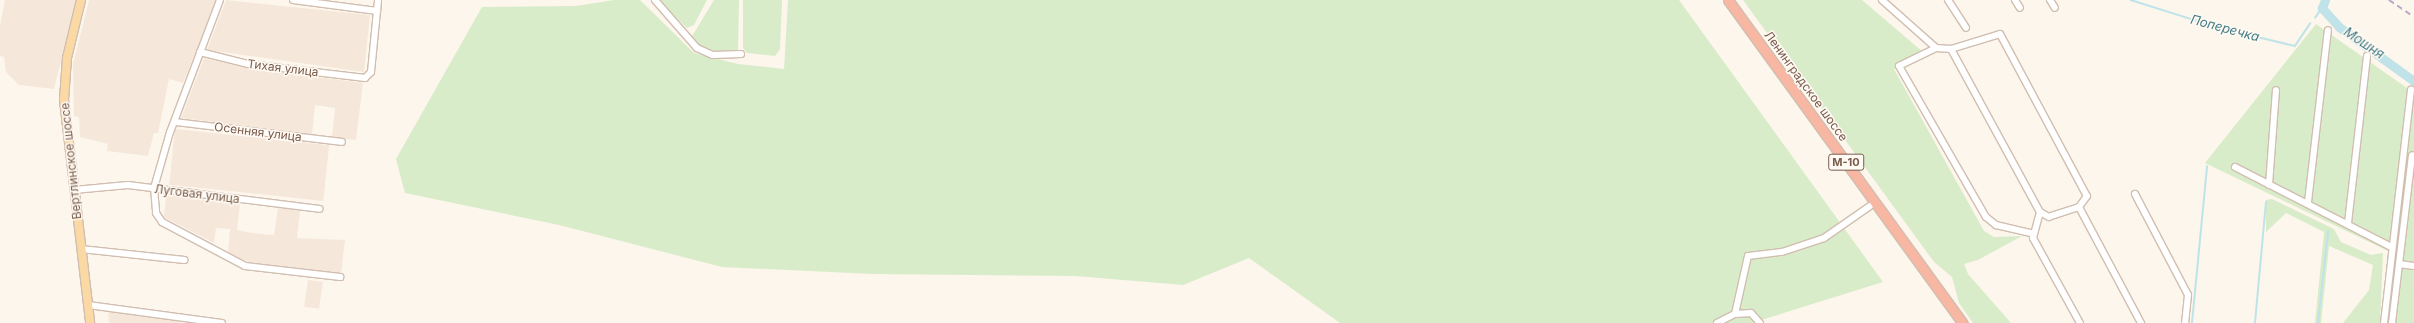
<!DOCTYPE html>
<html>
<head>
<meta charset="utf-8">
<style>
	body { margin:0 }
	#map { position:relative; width:2414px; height:323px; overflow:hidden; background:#fdf6ec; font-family:Inter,sans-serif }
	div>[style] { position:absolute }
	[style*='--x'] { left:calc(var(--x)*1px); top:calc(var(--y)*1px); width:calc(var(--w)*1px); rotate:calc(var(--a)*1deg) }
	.residential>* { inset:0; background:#f5e8da; transform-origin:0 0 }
	.green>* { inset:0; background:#d8ecc9 }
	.stream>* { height:1.5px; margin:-0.75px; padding:0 0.75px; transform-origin:0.75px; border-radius:0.75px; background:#bfe3e8 }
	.river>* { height:9px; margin:-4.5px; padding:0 4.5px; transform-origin:4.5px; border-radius:4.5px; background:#bfe3e8 }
	.roads { filter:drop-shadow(1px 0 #d1beb0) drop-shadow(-1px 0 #d1beb0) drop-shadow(0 1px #d1beb0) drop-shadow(0 -1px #d1beb0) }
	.minor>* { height:6px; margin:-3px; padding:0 3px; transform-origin:3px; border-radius:3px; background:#fff }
	.major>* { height:8px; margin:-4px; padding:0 4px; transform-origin:4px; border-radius:4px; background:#fbd9a5 }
	.highway>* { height:9px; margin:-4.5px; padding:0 4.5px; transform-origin:4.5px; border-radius:4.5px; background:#f7b7a3 }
	.rail>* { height:1.5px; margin-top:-0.75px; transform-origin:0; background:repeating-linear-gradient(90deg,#b9a8c9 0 6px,transparent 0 10px) }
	span { translate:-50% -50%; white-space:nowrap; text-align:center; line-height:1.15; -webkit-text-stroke:3px #fffaf3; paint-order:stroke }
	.shield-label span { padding:1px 3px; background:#fffaf3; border:1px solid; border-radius:3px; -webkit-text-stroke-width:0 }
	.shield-label { font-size:11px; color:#7a5c4d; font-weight:700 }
	.street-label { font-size:12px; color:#7a5c4d }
	.water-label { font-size:13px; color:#437c86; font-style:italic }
</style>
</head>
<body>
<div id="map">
	<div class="residential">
		<i style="clip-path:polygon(5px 0,76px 0,54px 89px,19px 85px,6px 72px,4px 57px,0 56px,0 26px)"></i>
		<i style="clip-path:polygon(89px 0,217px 0,183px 83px,169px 79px,158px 133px,154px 133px,148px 156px,107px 151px,108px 144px,80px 137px,79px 117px,74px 116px,73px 64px)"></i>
		<i style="clip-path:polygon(226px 0,370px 15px,364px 72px,207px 50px)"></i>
		<i style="clip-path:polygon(204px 58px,247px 68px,363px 83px,356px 140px,332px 137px,335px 108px,315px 105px,312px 134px,181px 118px)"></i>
		<i style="left:175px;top:129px;width:155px;height:56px;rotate:6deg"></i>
		<i style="clip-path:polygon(166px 195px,240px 204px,237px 230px,252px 233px,274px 235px,278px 208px,300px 210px,297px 238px,345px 240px,341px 274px,248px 262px,228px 253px,230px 229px,216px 228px,214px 243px,164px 217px)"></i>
		<i style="left:308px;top:280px;width:15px;height:27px;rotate:8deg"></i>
		<i style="clip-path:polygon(108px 311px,178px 321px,178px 323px,109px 323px)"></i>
	</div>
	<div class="green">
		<i style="clip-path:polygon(614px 0,640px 0,694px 53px,738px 64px,784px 69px,788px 0,1679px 0,1883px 282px,1752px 323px,1340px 323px,1249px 258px,1183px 285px,1075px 276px,873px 274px,722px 267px,559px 225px,405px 193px,396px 159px,482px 7px,576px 6px)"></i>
		<i style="clip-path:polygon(658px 0,707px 0,694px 25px,687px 28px)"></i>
		<i style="clip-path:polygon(714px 0,739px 0,738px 51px,710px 53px,696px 45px,691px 38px)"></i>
		<i style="clip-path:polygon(743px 0,782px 0,780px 49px,775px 56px,747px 53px,743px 48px)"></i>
		<i style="clip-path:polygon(1743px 0,1862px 0,1923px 52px,1894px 69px,1984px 231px,1994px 237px,2022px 236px,1978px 260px,1964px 264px,1968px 274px,2011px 323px,1973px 323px,1959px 303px,1952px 277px,1934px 262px)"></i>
		<i style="clip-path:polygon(2316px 24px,2414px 93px,2414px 323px,2382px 323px,2388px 251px,2205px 163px)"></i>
		<i style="clip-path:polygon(2272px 199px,2334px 229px,2341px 242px,2371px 255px,2383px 253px,2380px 323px,2343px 323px,2369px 290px,2373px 265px,2329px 246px,2321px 323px,2315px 323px,2324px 232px,2286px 213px,2266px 232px,2266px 200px)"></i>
	</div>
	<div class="stream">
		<i style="--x:2131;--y:0;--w:93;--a:17.5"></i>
		<i style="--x:2220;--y:28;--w:77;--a:13.5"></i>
		<i style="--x:2295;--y:46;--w:27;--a:-56"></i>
		<i style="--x:2315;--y:18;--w:12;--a:-55"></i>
		<i style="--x:2192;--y:323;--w:157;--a:-84.5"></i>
		<i style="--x:2255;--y:323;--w:121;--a:-84.8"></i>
		<i style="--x:2318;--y:323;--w:92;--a:-83.7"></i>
	</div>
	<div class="river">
		<i style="--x:2325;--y:0;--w:9;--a:111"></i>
		<i style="--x:2322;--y:8;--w:25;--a:48"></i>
		<i style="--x:2339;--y:27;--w:92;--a:35.8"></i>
	</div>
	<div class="roads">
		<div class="minor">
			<i style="--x:220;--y:0;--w:141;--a:110.7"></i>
			<i style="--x:170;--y:132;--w:58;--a:105.9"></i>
			<i style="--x:154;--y:188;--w:25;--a:85"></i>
			<i style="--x:156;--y:213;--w:11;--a:56"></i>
			<i style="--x:162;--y:222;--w:94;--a:27.9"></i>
			<i style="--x:245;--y:266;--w:96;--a:6.6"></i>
			<i style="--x:293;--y:0;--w:85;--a:7.5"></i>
			<i style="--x:655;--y:0;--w:64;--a:48.8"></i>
			<i style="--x:697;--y:48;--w:17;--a:24"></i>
			<i style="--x:713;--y:55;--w:28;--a:-2"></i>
			<i style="--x:1882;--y:0;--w:72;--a:41.6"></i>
			<i style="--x:1936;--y:48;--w:15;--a:4"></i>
			<i style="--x:1951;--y:49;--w:186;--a:61.4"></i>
			<i style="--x:2040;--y:212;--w:27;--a:105"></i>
			<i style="--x:2033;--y:238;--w:97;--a:61.1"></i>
			<i style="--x:1948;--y:0;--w:33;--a:57"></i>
			<i style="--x:2015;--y:0;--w:9;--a:58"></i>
			<i style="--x:2050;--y:0;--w:9;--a:58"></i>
			<i style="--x:1936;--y:48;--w:41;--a:154.1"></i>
			<i style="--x:1899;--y:66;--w:174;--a:60.1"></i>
			<i style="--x:1986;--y:217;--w:13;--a:39"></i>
			<i style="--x:1996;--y:225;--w:37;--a:13"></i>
			<i style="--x:1951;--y:49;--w:51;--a:-17"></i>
			<i style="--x:2000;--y:34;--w:184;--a:61.8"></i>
			<i style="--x:2087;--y:196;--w:14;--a:126"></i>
			<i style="--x:2079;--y:207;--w:32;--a:162"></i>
			<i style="--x:2049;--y:217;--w:10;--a:-151"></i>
			<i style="--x:200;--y:52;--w:49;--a:14"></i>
			<i style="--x:248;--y:64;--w:118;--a:6.8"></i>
			<i style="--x:365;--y:78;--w:8;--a:-45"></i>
			<i style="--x:371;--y:72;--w:72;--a:-84.4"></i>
			<i style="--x:175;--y:122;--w:168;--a:6.8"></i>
			<i style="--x:2235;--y:167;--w:175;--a:27.1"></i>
			<i style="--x:2269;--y:185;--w:95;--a:-85.8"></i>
			<i style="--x:74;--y:190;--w:54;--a:-5.3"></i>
			<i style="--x:128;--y:185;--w:193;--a:7.1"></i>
			<i style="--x:2135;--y:194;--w:114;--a:62.3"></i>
			<i style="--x:2188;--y:295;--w:28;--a:96"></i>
			<i style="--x:2308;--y:202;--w:173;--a:-83.4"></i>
			<i style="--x:2079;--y:207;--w:132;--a:61.9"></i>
			<i style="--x:2348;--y:223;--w:168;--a:-83.5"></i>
			<i style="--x:81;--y:249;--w:104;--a:6.1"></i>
			<i style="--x:2399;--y:264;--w:15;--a:8"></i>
			<i style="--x:88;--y:305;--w:135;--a:7.7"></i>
			<i style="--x:1735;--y:314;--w:59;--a:-77.4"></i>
			<i style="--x:1748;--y:256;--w:34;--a:-7"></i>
			<i style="--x:1782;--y:252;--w:44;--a:-18.4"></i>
			<i style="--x:1824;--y:238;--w:56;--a:-34.8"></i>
			<i style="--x:1717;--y:323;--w:20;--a:-27"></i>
			<i style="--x:1735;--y:314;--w:16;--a:-4"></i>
			<i style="--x:1751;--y:313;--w:13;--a:48"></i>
			<i style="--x:2384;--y:323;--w:235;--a:-83.4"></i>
			<i style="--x:2392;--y:323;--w:169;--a:-83.2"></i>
		</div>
		<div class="major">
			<i style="--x:81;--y:0;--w:60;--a:103.6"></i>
			<i style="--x:67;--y:58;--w:42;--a:94.1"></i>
			<i style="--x:64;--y:100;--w:225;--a:83.3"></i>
		</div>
		<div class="highway">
			<i style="--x:1728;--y:0;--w:399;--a:54"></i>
		</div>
	</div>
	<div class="rail">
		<i style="--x:2389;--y:0;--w:30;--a:34"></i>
	</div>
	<div class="shield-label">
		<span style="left:1846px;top:162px">М-10</span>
	</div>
	<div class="street-label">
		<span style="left:283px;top:68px;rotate:7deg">Тихая улица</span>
		<span style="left:1806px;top:86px;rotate:54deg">Ленинградское шоссе</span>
		<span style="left:258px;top:132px;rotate:7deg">Осенняя улица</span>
		<span style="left:71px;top:161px;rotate:-96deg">Вертлинское шоссе</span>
		<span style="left:197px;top:194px;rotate:7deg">Луговая улица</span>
	</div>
	<div class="water-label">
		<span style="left:2225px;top:28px;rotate:15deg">Поперечка</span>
		<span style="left:2364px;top:43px;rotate:34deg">Мошня</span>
	</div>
</div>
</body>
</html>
